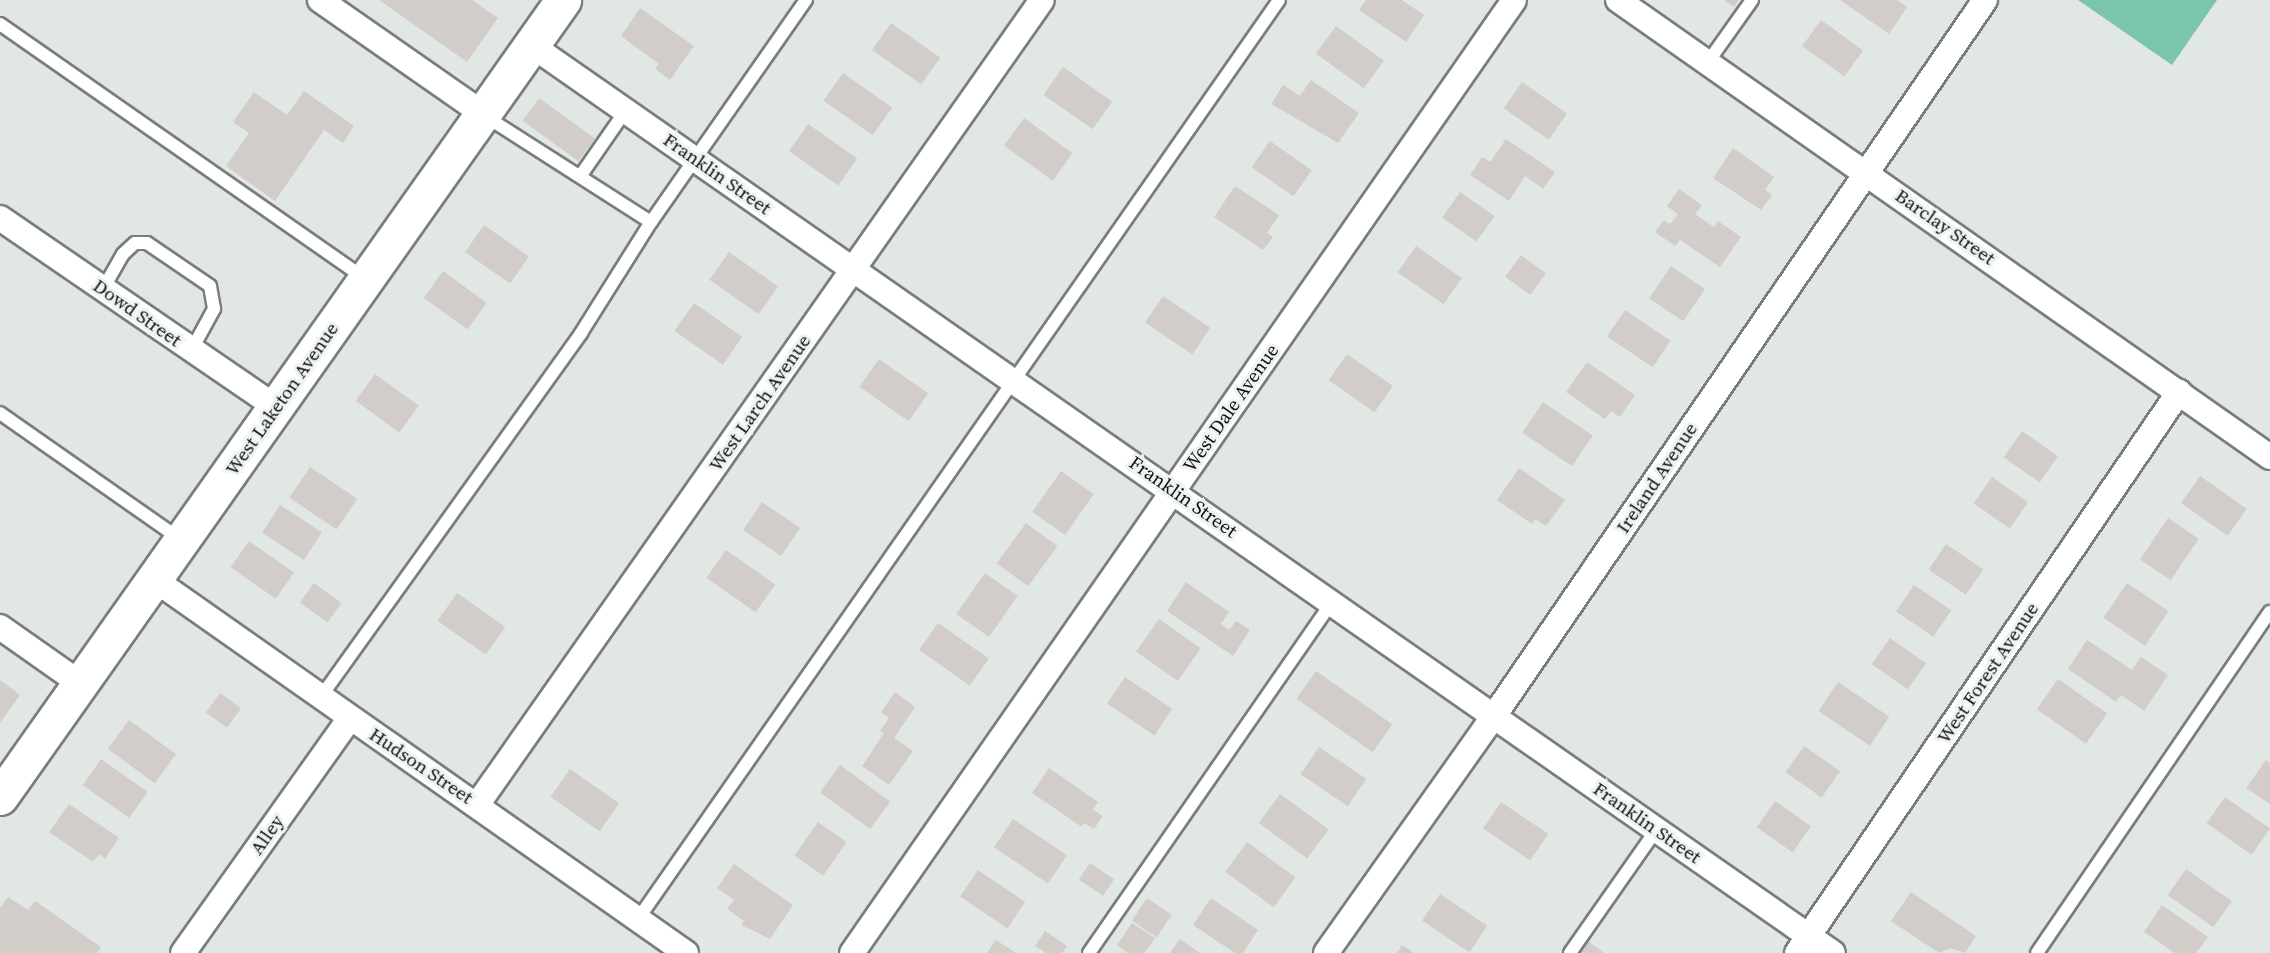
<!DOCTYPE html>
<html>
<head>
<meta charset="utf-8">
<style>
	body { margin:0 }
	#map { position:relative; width:2270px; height:953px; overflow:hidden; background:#e0e7e5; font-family:"Source Serif 4",serif }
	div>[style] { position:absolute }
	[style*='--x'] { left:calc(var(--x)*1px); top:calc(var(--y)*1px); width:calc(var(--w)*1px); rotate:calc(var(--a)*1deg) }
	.green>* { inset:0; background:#7bc5ae }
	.building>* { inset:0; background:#d3cdca; transform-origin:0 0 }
	.roads { filter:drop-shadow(2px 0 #787e7c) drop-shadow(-2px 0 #787e7c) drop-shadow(0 2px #787e7c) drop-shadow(0 -2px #787e7c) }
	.service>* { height:12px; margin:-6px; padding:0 6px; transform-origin:6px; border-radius:6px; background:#fff }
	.minor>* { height:24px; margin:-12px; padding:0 12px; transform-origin:12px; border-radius:12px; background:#fff }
	.secondary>* { height:35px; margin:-17.5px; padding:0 17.5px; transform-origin:17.5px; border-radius:17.5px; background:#fff }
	span { translate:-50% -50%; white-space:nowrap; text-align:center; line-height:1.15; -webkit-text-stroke:6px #eef4f2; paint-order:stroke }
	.street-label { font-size:19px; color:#101212 }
</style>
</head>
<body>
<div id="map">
	<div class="green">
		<i style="clip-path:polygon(2078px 0,2217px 0,2172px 65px)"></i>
	</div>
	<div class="building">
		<i style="clip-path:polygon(379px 0,472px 0,498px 18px,467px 62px)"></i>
		<i style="clip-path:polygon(1366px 0,1402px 0,1424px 15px,1406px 42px,1359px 10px)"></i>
		<i style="clip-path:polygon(1724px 0,1739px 0,1734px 7px)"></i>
		<i style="clip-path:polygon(1840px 0,1897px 0,1907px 7px,1889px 34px)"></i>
		<i style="clip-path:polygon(640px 8px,694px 46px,670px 80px,655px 69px,659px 64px,621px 36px)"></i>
		<i style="left:1821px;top:20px;width:52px;height:32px;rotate:36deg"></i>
		<i style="left:891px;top:23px;width:60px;height:33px;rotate:35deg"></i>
		<i style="left:1336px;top:26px;width:59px;height:34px;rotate:36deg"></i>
		<i style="left:1063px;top:67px;width:60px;height:34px;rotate:35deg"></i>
		<i style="left:843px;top:73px;width:60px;height:34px;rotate:35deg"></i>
		<i style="clip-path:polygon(1311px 80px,1359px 113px,1338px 143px,1271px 104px,1283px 85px,1300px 96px)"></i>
		<i style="left:1522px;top:82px;width:55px;height:32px;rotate:35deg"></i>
		<i style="clip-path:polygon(304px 91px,354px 126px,343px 143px,324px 130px,275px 201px,226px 166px,249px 133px,233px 122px,254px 92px,287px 115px)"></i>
		<i style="left:539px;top:98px;width:69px;height:28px;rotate:36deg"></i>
		<i style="left:1024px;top:118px;width:60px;height:34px;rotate:36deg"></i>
		<i style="left:808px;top:124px;width:60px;height:33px;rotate:35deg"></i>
		<i style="clip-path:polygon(1506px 139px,1555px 172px,1543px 189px,1525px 176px,1509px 201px,1470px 175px,1482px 157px,1490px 162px)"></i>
		<i style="left:1270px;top:141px;width:51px;height:32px;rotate:35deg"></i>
		<i style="clip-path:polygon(1733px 148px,1774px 177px,1765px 190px,1772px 195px,1761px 210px,1713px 178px)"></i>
		<i style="clip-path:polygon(1235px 186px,1279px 215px,1267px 233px,1273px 237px,1263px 250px,1214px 217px)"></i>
		<i style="clip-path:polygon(1679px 189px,1702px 205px,1695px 214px,1714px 227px,1718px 221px,1741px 237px,1720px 267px,1680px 240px,1675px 246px,1655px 232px,1664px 220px,1670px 224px,1678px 214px,1667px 206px)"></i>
		<i style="left:1460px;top:192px;width:42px;height:31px;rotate:35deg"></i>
		<i style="left:484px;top:225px;width:55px;height:33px;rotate:35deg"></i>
		<i style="left:1416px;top:246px;width:56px;height:32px;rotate:35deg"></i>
		<i style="left:729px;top:252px;width:60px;height:34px;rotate:35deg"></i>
		<i style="left:1521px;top:255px;width:31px;height:27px;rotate:36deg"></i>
		<i style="left:1671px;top:266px;width:41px;height:39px;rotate:34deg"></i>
		<i style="left:443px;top:271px;width:54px;height:33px;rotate:36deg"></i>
		<i style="left:1163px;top:296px;width:57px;height:32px;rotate:34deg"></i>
		<i style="left:694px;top:303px;width:59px;height:34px;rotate:35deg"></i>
		<i style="left:1625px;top:310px;width:55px;height:32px;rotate:34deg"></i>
		<i style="left:1347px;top:354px;width:56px;height:32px;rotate:35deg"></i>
		<i style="left:879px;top:359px;width:60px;height:34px;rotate:35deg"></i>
		<i style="clip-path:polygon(1587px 362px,1635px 395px,1620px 417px,1611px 411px,1605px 419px,1566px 392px)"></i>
		<i style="left:375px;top:374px;width:54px;height:33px;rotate:36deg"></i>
		<i style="left:1543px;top:402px;width:60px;height:37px;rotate:34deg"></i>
		<i style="left:2022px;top:431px;width:44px;height:32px;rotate:35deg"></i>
		<i style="left:310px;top:467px;width:57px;height:37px;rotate:34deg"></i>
		<i style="clip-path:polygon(1519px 468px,1565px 500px,1546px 526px,1535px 519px,1532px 524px,1497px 500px)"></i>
		<i style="left:1061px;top:471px;width:40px;height:50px;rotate:35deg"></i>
		<i style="left:2200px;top:476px;width:57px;height:33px;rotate:35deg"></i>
		<i style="left:1992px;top:477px;width:44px;height:32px;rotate:35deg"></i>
		<i style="left:762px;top:502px;width:46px;height:34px;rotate:34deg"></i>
		<i style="left:280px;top:505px;width:50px;height:33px;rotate:33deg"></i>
		<i style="left:2168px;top:518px;width:37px;height:50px;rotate:34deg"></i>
		<i style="left:1026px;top:523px;width:39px;height:50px;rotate:36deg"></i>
		<i style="left:249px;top:541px;width:55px;height:32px;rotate:35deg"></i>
		<i style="left:1946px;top:544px;width:45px;height:31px;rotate:34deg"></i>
		<i style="left:726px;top:550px;width:60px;height:34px;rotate:35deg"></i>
		<i style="left:985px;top:573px;width:40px;height:50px;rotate:35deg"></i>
		<i style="clip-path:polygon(1186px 582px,1229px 612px,1221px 624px,1229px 630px,1236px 621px,1250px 630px,1233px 656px,1167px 611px)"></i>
		<i style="left:314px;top:583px;width:34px;height:24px;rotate:36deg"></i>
		<i style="left:2127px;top:583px;width:50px;height:42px;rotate:34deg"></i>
		<i style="left:1914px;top:585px;width:45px;height:32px;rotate:34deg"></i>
		<i style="left:457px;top:593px;width:59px;height:34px;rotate:35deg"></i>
		<i style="left:1159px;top:619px;width:51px;height:40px;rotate:35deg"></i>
		<i style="left:938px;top:623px;width:62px;height:33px;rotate:35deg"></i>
		<i style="left:1890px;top:638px;width:44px;height:32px;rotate:35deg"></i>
		<i style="clip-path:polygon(2087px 640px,2132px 670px,2141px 657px,2168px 675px,2144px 711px,2121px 695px,2116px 702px,2068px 669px)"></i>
		<i style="left:1316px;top:671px;width:93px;height:34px;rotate:35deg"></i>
		<i style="left:1125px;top:677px;width:57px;height:32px;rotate:34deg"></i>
		<i style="left:2058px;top:679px;width:60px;height:37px;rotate:35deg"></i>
		<i style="clip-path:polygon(0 680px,20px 695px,0 723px)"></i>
		<i style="left:1838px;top:682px;width:62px;height:35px;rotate:34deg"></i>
		<i style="clip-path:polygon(895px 692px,915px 707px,894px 738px,913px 751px,889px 785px,862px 766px,884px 733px,880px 731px,889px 718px,881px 712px)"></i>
		<i style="left:220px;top:693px;width:26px;height:24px;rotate:36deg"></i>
		<i style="left:129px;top:720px;width:58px;height:36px;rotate:36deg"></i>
		<i style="left:1804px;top:746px;width:44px;height:32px;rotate:35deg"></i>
		<i style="left:1319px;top:747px;width:57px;height:33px;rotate:34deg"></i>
		<i style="left:101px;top:759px;width:57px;height:32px;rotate:35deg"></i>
		<i style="clip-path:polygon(2266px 760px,2270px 763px,2270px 804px,2246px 788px)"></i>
		<i style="left:840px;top:765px;width:62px;height:34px;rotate:36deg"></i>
		<i style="clip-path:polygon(1049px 768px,1098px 802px,1093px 810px,1103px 816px,1094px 829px,1084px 823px,1082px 827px,1032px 793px)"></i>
		<i style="left:570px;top:769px;width:60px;height:34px;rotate:35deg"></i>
		<i style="left:1280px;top:794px;width:60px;height:36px;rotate:36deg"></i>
		<i style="left:2225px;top:797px;width:55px;height:32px;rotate:35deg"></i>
		<i style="left:1775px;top:801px;width:44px;height:32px;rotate:35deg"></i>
		<i style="left:1501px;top:802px;width:57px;height:32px;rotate:34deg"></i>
		<i style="clip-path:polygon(69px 804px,119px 838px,105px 859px,99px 854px,93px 862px,49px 832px)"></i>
		<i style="left:1013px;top:819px;width:65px;height:34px;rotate:34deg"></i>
		<i style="left:818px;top:822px;width:35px;height:41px;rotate:35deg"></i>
		<i style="left:1247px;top:842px;width:60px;height:37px;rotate:36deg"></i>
		<i style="left:1090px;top:863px;width:29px;height:20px;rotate:34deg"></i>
		<i style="clip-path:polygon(734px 864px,793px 905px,770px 939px,741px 925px,744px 921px,727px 909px,734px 900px,717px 888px)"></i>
		<i style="left:2186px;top:869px;width:56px;height:32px;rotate:35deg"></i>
		<i style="left:978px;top:870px;width:57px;height:32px;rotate:34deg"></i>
		<i style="clip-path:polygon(1911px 892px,1976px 936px,1965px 953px,1950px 948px,1939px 953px,1891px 921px)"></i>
		<i style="left:1440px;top:894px;width:57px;height:32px;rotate:34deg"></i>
		<i style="clip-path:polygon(8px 897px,28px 910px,35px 901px,101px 947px,97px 953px,0 953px,0 908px)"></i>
		<i style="left:1147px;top:898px;width:30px;height:27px;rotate:34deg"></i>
		<i style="clip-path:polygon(1211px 898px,1258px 930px,1243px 953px,1235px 953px,1193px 925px)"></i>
		<i style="clip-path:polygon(2162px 905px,2208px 937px,2196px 953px,2175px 953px,2144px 932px)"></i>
		<i style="clip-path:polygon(1132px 923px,1155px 938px,1144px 953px,1128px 953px,1117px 945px)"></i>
		<i style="clip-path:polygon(1045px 931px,1067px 946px,1062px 953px,1046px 953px,1035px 946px)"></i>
		<i style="clip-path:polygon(1180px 939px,1200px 953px,1170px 953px)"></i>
		<i style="clip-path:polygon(996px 940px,1016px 953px,987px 953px)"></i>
		<i style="clip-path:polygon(1588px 941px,1604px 953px,1580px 953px)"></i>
		<i style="clip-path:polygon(1402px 945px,1414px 953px,1397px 953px)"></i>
	</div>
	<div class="roads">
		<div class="service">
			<i style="--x:0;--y:24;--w:444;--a:34.9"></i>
			<i style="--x:1708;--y:62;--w:76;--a:-54.6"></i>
			<i style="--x:485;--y:116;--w:197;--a:32.6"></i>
			<i style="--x:581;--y:175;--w:79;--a:-55.3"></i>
			<i style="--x:103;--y:289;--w:40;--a:-60.3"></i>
			<i style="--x:123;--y:254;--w:16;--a:-43"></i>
			<i style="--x:135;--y:243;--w:12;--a:0"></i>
			<i style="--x:147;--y:243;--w:76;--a:34.3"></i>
			<i style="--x:210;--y:286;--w:23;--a:80"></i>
			<i style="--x:214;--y:309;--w:48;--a:118.7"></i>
			<i style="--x:0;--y:413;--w:220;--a:35"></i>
			<i style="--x:320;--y:698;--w:449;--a:-54.4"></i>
			<i style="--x:581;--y:333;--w:131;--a:-57.8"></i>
			<i style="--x:651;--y:222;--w:271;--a:-55.1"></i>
			<i style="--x:638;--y:919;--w:1120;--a:-55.1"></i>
			<i style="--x:1089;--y:953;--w:427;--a:-55.3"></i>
			<i style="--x:1570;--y:953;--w:150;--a:-55"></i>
			<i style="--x:2037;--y:953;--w:413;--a:-55.7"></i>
		</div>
		<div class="minor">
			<i style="--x:320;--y:0;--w:198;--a:34.9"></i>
			<i style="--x:1618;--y:0;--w:796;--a:35.03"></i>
			<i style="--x:531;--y:45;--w:1587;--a:34.89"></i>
			<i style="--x:0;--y:218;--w:335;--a:34.4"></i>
			<i style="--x:155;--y:580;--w:649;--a:35.09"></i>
			<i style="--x:0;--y:627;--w:99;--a:35.1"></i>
			<i style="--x:477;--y:805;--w:983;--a:-54.94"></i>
			<i style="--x:183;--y:953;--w:288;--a:-54.6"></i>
			<i style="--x:852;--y:953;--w:1160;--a:-55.21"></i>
			<i style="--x:1326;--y:953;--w:291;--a:-54.7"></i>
			<i style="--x:1494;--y:716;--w:868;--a:-55.56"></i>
			<i style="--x:1797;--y:953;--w:679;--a:-55.75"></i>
		</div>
		<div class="secondary">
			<i style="--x:0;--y:797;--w:976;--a:-54.76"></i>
		</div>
	</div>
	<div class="street-label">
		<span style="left:717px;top:174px;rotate:35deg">Franklin Street</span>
		<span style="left:1945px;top:227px;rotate:35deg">Barclay Street</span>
		<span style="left:137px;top:313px;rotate:35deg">Dowd Street</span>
		<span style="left:282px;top:399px;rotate:-55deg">West Laketon Avenue</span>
		<span style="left:760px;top:403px;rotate:-55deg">West Larch Avenue</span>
		<span style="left:1231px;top:408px;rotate:-55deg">West Dale Avenue</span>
		<span style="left:1657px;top:478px;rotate:-56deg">Ireland Avenue</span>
		<span style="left:1183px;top:497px;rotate:35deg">Franklin Street</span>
		<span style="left:1988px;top:673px;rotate:-56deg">West Forest Avenue</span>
		<span style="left:421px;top:766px;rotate:34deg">Hudson Street</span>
		<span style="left:1647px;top:823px;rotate:35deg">Franklin Street</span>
		<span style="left:267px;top:835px;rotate:-55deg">Alley</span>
	</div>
</div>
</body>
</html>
